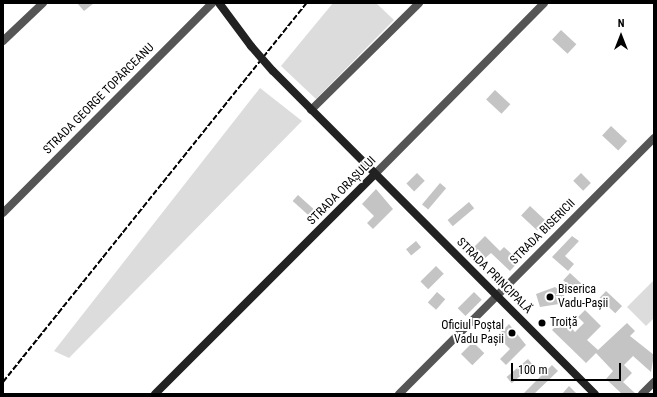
<!DOCTYPE html>
<html>
<head>
<meta charset="utf-8">
<style>
	body { margin:0 }
	#map { position:relative; width:657px; height:397px; overflow:hidden; background:#fff; font-family:"Roboto Condensed",sans-serif }
	div>[style] { position:absolute }
	[style*='--x'] { left:calc(var(--x)*1px); top:calc(var(--y)*1px); width:calc(var(--w)*1px); rotate:calc(var(--a)*1deg) }
	.green>* { inset:0; background:#dcdcdc }
	.building>* { inset:0; background:#c4c4c4; transform-origin:0 0 }
	.minor>* { height:8px; margin:-4px; padding:0 4px; transform-origin:4px; border-radius:4px; background:#555 }
	.secondary>* { height:8px; margin:-4px; padding:0 4px; transform-origin:4px; border-radius:4px; background:#222 }
	.rail>* { height:2px; margin-top:-1px; transform-origin:0; background:repeating-linear-gradient(90deg,#000 0 6px,transparent 0 8px) }
	.secondary-bridge>* { height:8px; margin:-4px; padding:0 4px; transform-origin:4px; border-radius:4px; background:#222 }
	.dots>* { width:11px; height:11px; translate:-50% -50%; box-sizing:border-box; border:2px solid #fff; border-radius:50% }
	span { translate:-50% -50%; white-space:nowrap; text-align:center; line-height:1.15; -webkit-text-stroke:4px #fff; paint-order:stroke }
	.street-label { font-size:12px; color:#000 }
	.poi-label { font-size:12px; color:#000 }
	.left { translate:0 -50%; text-align:left }
	.right { translate:-100% -50%; text-align:right }
	.frame { position:absolute; inset:0; border:4px solid #000; pointer-events:none }
	.north { position:absolute; left:601px; top:16px; width:40px; height:40px; -webkit-text-stroke:3px #fff; paint-order:stroke; rotate:0deg; font-size:11px; font-weight:700; line-height:16px; text-align:center; color:#000 }
	.north::after { content:''; display:block; margin:auto; width:14px; height:18px; background:#000; clip-path:polygon(50% 0,100% 100%,50% 72%,0 100%) }
	.scale { position:absolute; left:511px; top:363px; width:110px; height:18px; box-sizing:border-box; border:2px solid #000; border-top:0; padding-left:5px; font-size:12px; line-height:14px; white-space:nowrap; color:#000; -webkit-text-stroke:3px #fff; paint-order:stroke }
</style>
</head>
<body>
<div id="map">
	<div class="green">
		<i style="clip-path:polygon(333px 3px,376px 3px,394px 20px,316px 99px,281px 66px)"></i>
		<i style="clip-path:polygon(260px 88px,302px 121px,69px 358px,54px 351px)"></i>
		<i style="clip-path:polygon(654px 280px,654px 318px,646px 326px,627px 307px)"></i>
	</div>
	<div class="building">
		<i style="clip-path:polygon(77px 3px,94px 3px,84px 11px)"></i>
		<i style="left:561px;top:30px;width:21px;height:13px;rotate:43deg"></i>
		<i style="left:495px;top:90px;width:21px;height:13px;rotate:43deg"></i>
		<i style="left:611px;top:126px;width:22px;height:13px;rotate:43deg"></i>
		<i style="left:417px;top:173px;width:11px;height:15px;rotate:45deg"></i>
		<i style="left:581px;top:173px;width:14px;height:11px;rotate:45deg"></i>
		<i style="left:440px;top:183px;width:8px;height:28px;rotate:40deg"></i>
		<i style="clip-path:polygon(376px 189px,393px 209px,373px 229px,367px 223px,374px 216px,362px 204px)"></i>
		<i style="left:298px;top:195px;width:28px;height:8px;rotate:42deg"></i>
		<i style="left:469px;top:202px;width:8px;height:28px;rotate:50deg"></i>
		<i style="left:530px;top:206px;width:22px;height:13px;rotate:43deg"></i>
		<i style="clip-path:polygon(485px 236px,500px 251px,504px 247px,519px 261px,510px 271px,491px 253px,484px 259px,473px 248px)"></i>
		<i style="clip-path:polygon(572px 236px,579px 241px,565px 256px,574px 264px,568px 271px,552px 257px)"></i>
		<i style="left:416px;top:241px;width:8px;height:13px;rotate:50deg"></i>
		<i style="left:436px;top:266px;width:11px;height:22px;rotate:45deg"></i>
		<i style="left:570px;top:273px;width:22px;height:10px;rotate:43deg"></i>
		<i style="clip-path:polygon(555px 287px,565px 294px,559px 304px,540px 307px,536px 294px)"></i>
		<i style="left:606px;top:291px;width:22px;height:10px;rotate:43deg"></i>
		<i style="left:437px;top:292px;width:11px;height:14px;rotate:41deg"></i>
		<i style="left:474px;top:292px;width:11px;height:23px;rotate:45deg"></i>
		<i style="clip-path:polygon(585px 310px,601px 326px,587px 340px,598px 350px,627px 323px,635px 331px,630px 336px,654px 355px,651px 372px,633px 356px,624px 365px,632px 373px,623px 382px,636px 394px,622px 394px,606px 379px,613px 371px,596px 353px,586px 363px,552px 330px,563px 319px,575px 332px,584px 323px,578px 317px)"></i>
		<i style="clip-path:polygon(509px 324px,526px 345px,506px 365px,500px 359px,510px 349px,497px 336px)"></i>
		<i style="left:473px;top:342px;width:16px;height:17px;rotate:45deg"></i>
		<i style="left:528px;top:359px;width:8px;height:28px;rotate:50deg"></i>
		<i style="clip-path:polygon(552px 365px,558px 371px,534px 394px,523px 394px)"></i>
		<i style="clip-path:polygon(569px 386px,577px 394px,562px 394px)"></i>
	</div>
	<div class="minor">
		<i style="--x:3;--y:41;--w:55;--a:-43.5"></i>
		<i style="--x:311;--y:110;--w:152;--a:-44.7"></i>
		<i style="--x:375;--y:174;--w:240;--a:-45.3"></i>
		<i style="--x:3;--y:213;--w:296;--a:-45.1"></i>
		<i style="--x:399;--y:394;--w:361;--a:-45.1"></i>
		<i style="--x:642;--y:394;--w:17;--a:-45"></i>
	</div>
	<div class="secondary">
		<i style="--x:219;--y:3;--w:54;--a:53.3"></i>
		<i style="--x:273;--y:71;--w:456;--a:45.1"></i>
		<i style="--x:155;--y:394;--w:311;--a:-45"></i>
	</div>
	<div class="rail">
		<i style="--x:3;--y:382;--w:486;--a:-51.3"></i>
	</div>
	<div class="secondary-bridge">
		<i style="--x:251;--y:46;--w:33;--a:49"></i>
	</div>
	<div class="dots">
		<i style="left:550px;top:297px;background:#000"></i>
		<i style="left:542px;top:323px;background:#000"></i>
		<i style="left:512px;top:333px;background:#000"></i>
	</div>
	<div class="street-label">
		<span style="left:99px;top:99px;rotate:-45deg">STRADA GEORGE TOPÂRCEANU</span>
		<span style="left:342px;top:191px;rotate:-45deg">STRADA ORAȘULUI</span>
		<span style="left:543px;top:232px;rotate:-45deg">STRADA BISERICII</span>
		<span style="left:494px;top:276px;rotate:45deg">STRADA PRINCIPALĂ</span>
	</div>
	<div class="poi-label">
		<span class="left" style="left:558px;top:297px">Biserica<br>Vadu-Pașii</span>
		<span class="left" style="left:550px;top:323px">Troiță</span>
		<span class="right" style="left:504px;top:333px">Oficiul Poștal<br>Vadu Pașii</span>
	</div>
	<div class="frame"></div>
	<div class="north">N</div>
	<div class="scale">100 m</div>
</div>
</body>
</html>
